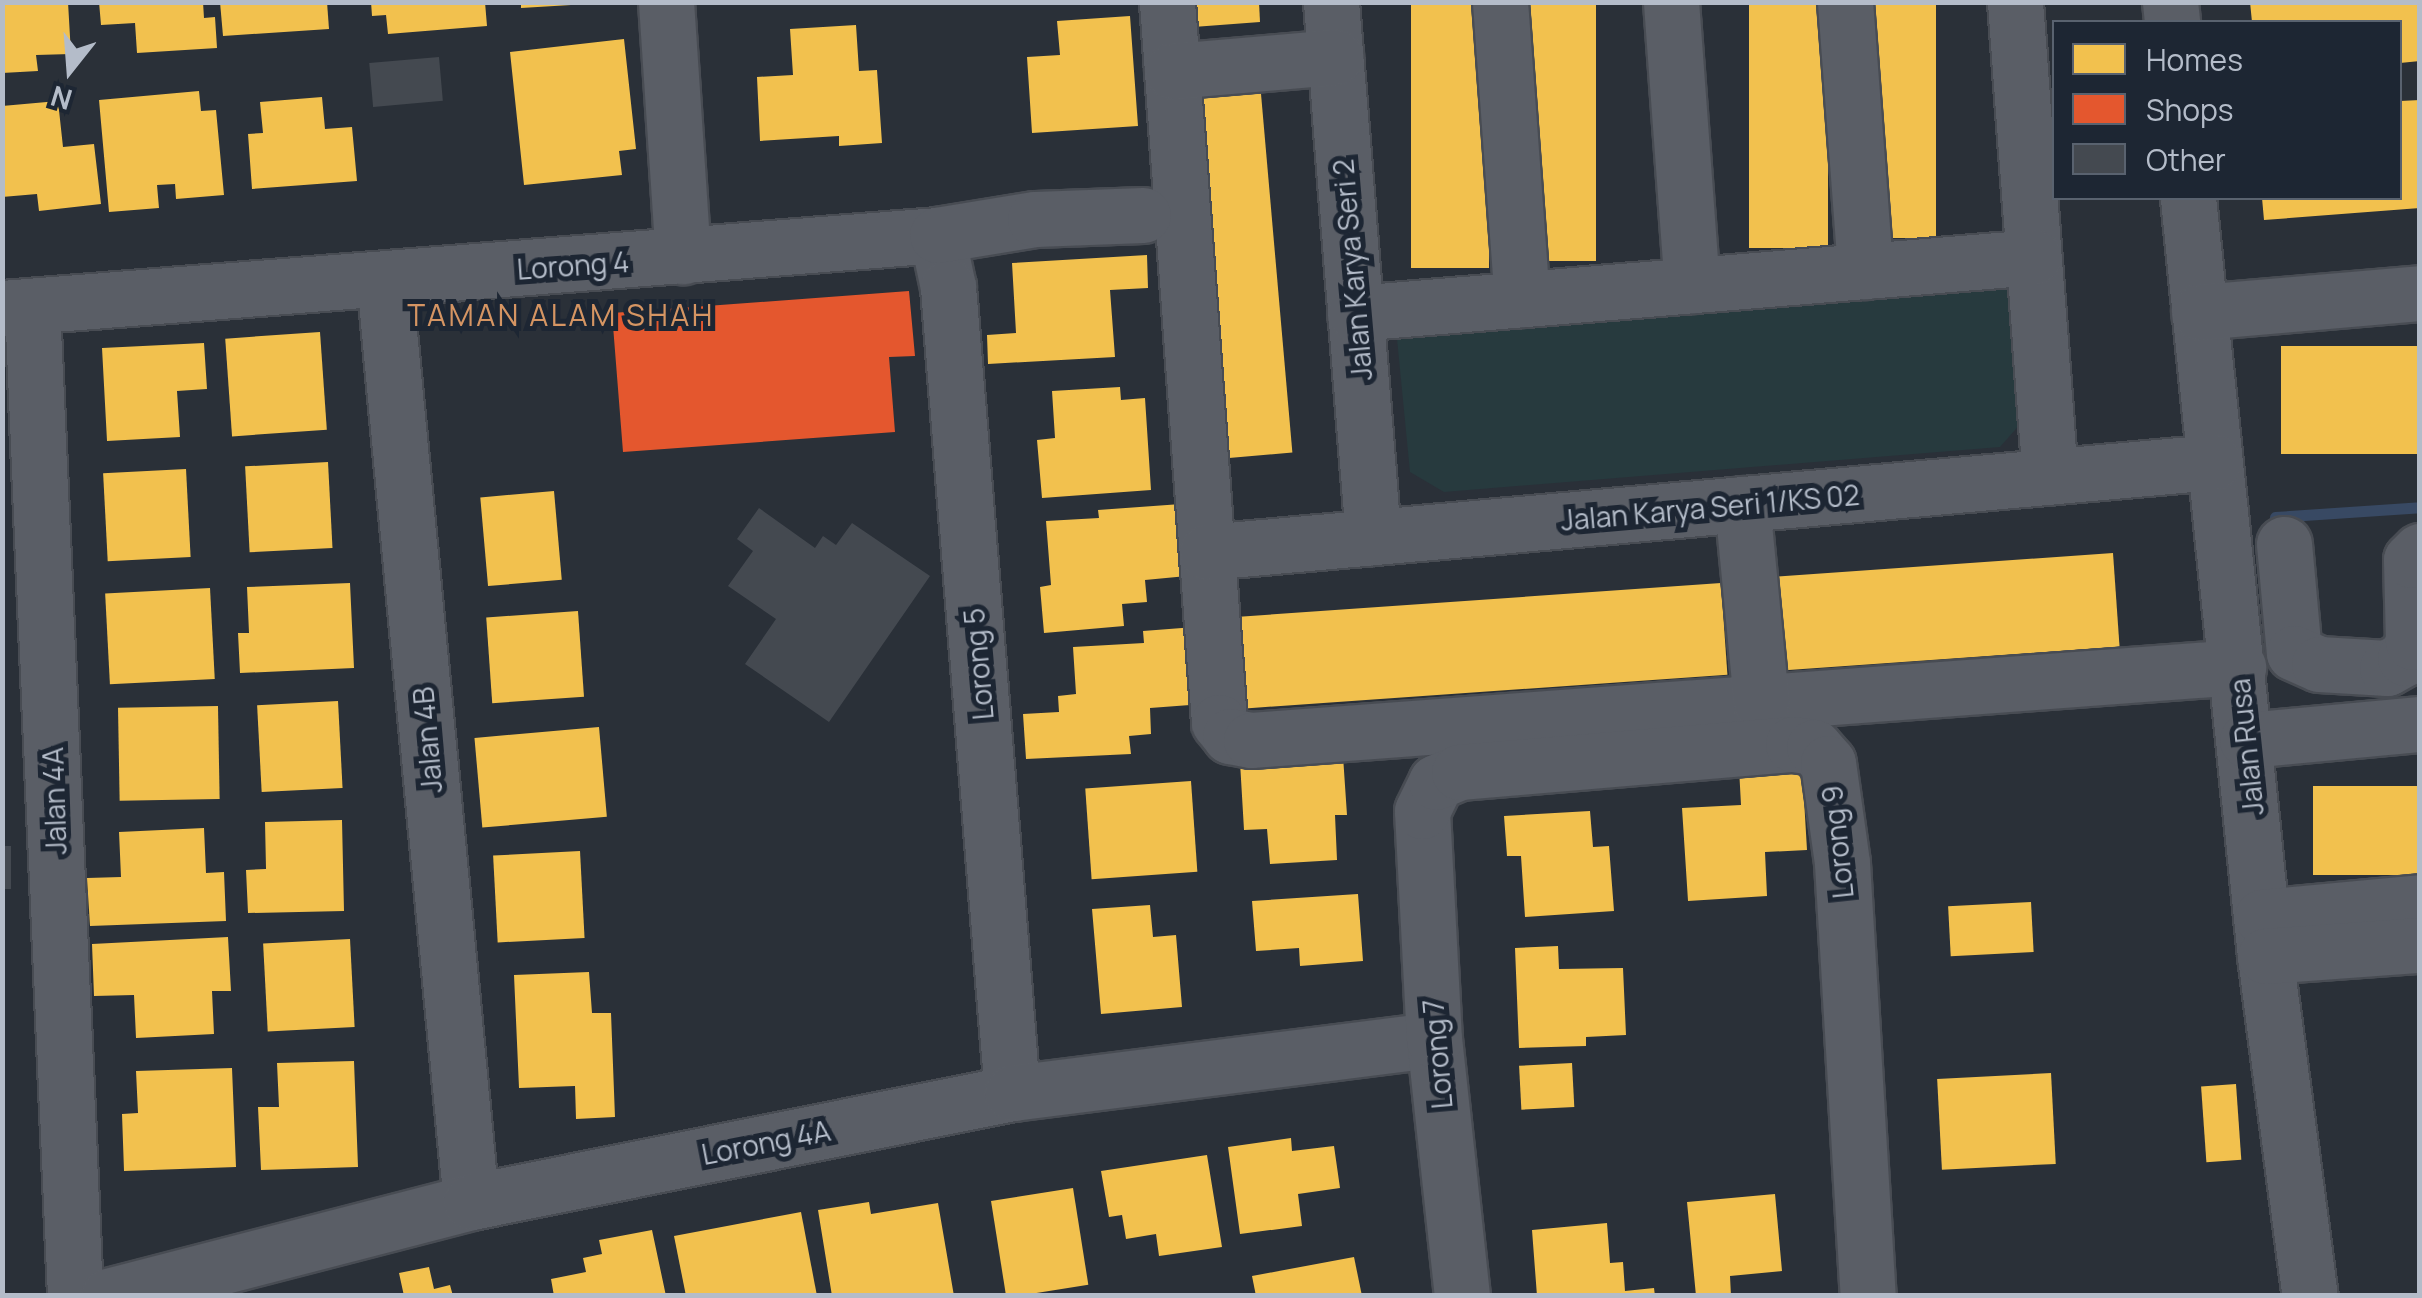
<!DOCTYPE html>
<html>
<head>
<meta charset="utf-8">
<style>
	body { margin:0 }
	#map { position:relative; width:2422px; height:1298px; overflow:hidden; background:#2a3038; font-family:Manrope,sans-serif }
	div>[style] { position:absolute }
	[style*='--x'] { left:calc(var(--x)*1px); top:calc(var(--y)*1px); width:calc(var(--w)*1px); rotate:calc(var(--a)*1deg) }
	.green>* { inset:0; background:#273a3e }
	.homes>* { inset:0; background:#f2c14e; transform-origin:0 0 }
	.shops>* { inset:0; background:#e4572e }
	.stream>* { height:11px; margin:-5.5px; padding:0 5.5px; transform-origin:5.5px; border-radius:5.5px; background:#384963 }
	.building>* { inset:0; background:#444950; transform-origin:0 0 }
	.roads { filter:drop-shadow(2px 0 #484c53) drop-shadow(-2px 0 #484c53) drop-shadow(0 2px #484c53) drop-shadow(0 -2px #484c53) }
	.minor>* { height:55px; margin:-27.5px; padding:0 27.5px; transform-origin:27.5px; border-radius:27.5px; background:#5a5e66 }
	span { translate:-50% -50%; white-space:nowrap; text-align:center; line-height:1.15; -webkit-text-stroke:10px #1d2633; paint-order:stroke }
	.street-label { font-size:28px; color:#b4bcc9 }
	.neighbourhood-label { font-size:30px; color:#d59563; letter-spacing:2.5px }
	.frame { position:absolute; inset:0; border:5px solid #b4bcc9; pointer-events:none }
	.legend { position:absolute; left:2052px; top:20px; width:350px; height:180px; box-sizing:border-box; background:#1d2633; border:2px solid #59626f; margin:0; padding:12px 18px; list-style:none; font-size:30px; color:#b4bcc9 }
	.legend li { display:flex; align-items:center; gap:20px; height:50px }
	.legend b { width:50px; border:2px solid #59626f }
	.north { position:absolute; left:20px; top:20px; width:100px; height:100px; -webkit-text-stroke:8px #1d2633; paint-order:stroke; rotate:197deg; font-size:28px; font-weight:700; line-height:40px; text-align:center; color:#b4bcc9 }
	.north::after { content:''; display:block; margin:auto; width:35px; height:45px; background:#b4bcc9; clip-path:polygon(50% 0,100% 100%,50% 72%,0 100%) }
</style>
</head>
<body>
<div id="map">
	<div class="green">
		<i style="clip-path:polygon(2006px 272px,2022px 422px,2000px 447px,1444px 492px,1410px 472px,1395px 318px)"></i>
	</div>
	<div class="homes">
		<i style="clip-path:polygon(2px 2px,68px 2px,71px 54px,36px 55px,38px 71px,2px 73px)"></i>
		<i style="clip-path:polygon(99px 2px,203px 2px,204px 18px,215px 17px,217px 48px,137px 53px,135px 23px,101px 25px)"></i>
		<i style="clip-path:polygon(220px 2px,327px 2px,329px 29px,223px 36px)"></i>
		<i style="clip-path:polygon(371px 2px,485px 2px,487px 26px,388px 34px,386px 15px,372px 16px)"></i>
		<i style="clip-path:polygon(521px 2px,571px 2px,571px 5px,521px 8px)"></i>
		<i style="clip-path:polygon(1178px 2px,1259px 2px,1260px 22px,1180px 28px)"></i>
		<i style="left:1411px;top:2px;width:78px;height:266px"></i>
		<i style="left:1517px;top:2px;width:79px;height:259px"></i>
		<i style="left:1749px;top:2px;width:79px;height:246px"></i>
		<i style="left:1857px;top:2px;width:79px;height:236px"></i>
		<i style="clip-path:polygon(2250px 2px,2420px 2px,2420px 61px,2400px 63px,2400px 22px,2252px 22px)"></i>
		<i style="clip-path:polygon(1130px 16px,1138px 126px,1032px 133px,1027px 57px,1060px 55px,1057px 21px)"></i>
		<i style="clip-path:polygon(856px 25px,859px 71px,877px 70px,882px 143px,839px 146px,839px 136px,760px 141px,757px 77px,793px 75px,790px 29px)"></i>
		<i style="clip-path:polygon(624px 39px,636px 149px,619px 151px,622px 175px,524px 185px,510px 52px)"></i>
		<i style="left:1259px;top:71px;width:383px;height:78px;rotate:85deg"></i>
		<i style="clip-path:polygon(199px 91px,201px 111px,216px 110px,224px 195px,176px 199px,175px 184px,157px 185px,159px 208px,109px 212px,99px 100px)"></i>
		<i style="clip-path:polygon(322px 97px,325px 129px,352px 127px,357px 181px,252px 189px,248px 134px,263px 133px,260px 102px)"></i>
		<i style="clip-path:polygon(2420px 100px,2420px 208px,2264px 220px,2262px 198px,2400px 198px,2400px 101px)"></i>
		<i style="clip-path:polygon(58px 101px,63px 147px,94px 144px,101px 204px,39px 211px,37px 194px,2px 197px,2px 106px)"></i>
		<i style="clip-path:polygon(1147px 255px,1148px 288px,1110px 290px,1115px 357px,988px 364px,987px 335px,1016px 333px,1012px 263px)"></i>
		<i style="left:320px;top:332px;width:98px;height:95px;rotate:86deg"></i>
		<i style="clip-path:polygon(204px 343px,207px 389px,177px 391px,180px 437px,107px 441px,102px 348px)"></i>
		<i style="left:2420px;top:346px;width:108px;height:139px;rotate:90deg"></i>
		<i style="clip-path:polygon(1120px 387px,1121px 400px,1145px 398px,1151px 490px,1042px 498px,1037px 440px,1055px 438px,1052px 391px)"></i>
		<i style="left:328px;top:462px;width:86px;height:83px;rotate:87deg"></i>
		<i style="left:186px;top:469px;width:88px;height:83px;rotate:87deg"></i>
		<i style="left:554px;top:491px;width:89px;height:74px;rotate:85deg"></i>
		<i style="clip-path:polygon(1181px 504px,1187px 576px,1145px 580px,1147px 602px,1122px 604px,1124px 626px,1044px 633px,1040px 587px,1051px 585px,1046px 521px,1099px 518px,1098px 510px)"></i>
		<i style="left:2113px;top:553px;width:94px;height:354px;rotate:86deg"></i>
		<i style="clip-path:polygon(350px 583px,354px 668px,240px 673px,238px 633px,249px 633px,247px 587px)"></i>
		<i style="left:1721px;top:583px;width:92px;height:490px;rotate:86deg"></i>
		<i style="left:210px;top:588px;width:91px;height:105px;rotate:87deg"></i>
		<i style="left:578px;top:611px;width:86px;height:92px;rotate:86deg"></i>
		<i style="clip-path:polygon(1195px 627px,1190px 705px,1150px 708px,1151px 734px,1129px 736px,1131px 754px,1026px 759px,1023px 714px,1059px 712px,1058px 696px,1076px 694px,1073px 647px,1144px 643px,1143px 631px)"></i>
		<i style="left:338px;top:701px;width:87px;height:81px;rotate:87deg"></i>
		<i style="left:218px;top:706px;width:93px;height:100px;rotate:89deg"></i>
		<i style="left:599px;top:727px;width:90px;height:125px;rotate:85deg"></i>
		<i style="clip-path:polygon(1343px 756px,1347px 815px,1335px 815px,1337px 860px,1270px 864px,1267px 829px,1244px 830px,1240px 762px)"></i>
		<i style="clip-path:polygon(1802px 765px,1807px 850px,1765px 852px,1767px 896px,1688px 901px,1682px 808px,1741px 805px,1739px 768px)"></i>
		<i style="left:1191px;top:781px;width:91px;height:106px;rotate:86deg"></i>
		<i style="left:2420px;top:786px;width:89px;height:107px;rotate:90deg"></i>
		<i style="clip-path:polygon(1590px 811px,1593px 847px,1609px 846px,1614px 911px,1525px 917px,1521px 856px,1507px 856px,1504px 816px)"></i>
		<i style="clip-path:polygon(342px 820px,344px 911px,248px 913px,246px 870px,266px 869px,265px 822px)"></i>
		<i style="clip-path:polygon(204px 828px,206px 873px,224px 872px,226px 921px,90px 926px,87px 878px,121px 877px,119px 832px)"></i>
		<i style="left:580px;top:851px;width:87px;height:87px;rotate:87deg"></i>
		<i style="clip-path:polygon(1358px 894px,1363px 961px,1300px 966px,1299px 948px,1256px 951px,1252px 901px)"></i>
		<i style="left:2031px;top:902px;width:50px;height:83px;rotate:87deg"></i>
		<i style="clip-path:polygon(1150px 905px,1153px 937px,1176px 935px,1182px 1007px,1101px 1014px,1092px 909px)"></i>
		<i style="clip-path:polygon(228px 937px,231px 991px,212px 991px,214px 1034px,136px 1038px,134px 995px,94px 996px,92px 944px)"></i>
		<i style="left:350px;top:939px;width:88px;height:87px;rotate:87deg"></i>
		<i style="clip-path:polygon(1558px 946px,1559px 969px,1623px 968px,1626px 1035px,1586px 1037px,1586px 1046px,1519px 1048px,1515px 948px)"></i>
		<i style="clip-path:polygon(589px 972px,592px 1013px,611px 1013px,615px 1117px,576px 1119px,575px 1086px,519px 1088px,514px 975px)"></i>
		<i style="clip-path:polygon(354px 1061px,358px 1167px,261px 1170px,258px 1107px,279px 1107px,277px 1063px)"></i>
		<i style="left:1572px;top:1063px;width:44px;height:53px;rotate:87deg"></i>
		<i style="clip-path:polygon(232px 1068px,236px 1167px,124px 1171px,122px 1114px,138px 1113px,136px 1071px)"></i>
		<i style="left:2051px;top:1073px;width:91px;height:114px;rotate:87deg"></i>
		<i style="left:2236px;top:1084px;width:76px;height:35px;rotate:86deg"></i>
		<i style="clip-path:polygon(1291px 1138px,1292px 1151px,1334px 1146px,1340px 1188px,1298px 1194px,1302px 1226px,1240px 1234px,1228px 1147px)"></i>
		<i style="clip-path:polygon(1207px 1155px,1222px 1247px,1159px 1256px,1156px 1234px,1126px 1239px,1122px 1215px,1109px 1217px,1101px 1171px)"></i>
		<i style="left:1073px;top:1188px;width:98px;height:83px;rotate:81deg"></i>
		<i style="clip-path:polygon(1775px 1194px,1782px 1271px,1730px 1276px,1731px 1296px,1696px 1296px,1687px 1202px)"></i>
		<i style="clip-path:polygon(869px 1202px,871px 1214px,938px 1203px,954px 1296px,832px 1296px,818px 1210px)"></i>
		<i style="clip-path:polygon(801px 1212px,817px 1296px,686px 1296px,674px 1236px)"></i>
		<i style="clip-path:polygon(1607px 1223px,1610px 1263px,1623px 1262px,1625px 1291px,1654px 1288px,1655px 1296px,1537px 1296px,1532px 1230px)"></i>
		<i style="clip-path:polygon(652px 1230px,666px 1296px,554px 1296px,551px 1279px,586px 1272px,583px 1258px,602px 1254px,599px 1240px)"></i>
		<i style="clip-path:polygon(1354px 1257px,1362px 1296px,1256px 1296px,1252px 1276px)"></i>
		<i style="clip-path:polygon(429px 1267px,434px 1289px,450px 1285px,453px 1296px,404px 1296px,399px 1273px)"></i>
	</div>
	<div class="shops">
		<i style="clip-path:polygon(909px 291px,915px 356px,889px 357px,895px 432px,623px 452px,612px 313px)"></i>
	</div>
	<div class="stream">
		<i style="--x:2275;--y:517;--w:145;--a:-3.9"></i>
	</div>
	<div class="building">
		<i style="left:439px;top:57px;width:44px;height:70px;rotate:85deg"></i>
		<i style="clip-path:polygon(759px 508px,815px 548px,823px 536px,836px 545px,852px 523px,930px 576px,829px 722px,745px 664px,776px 619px,728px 586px,753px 551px,737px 539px)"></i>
		<i style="left:2px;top:846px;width:9px;height:43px"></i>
	</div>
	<div class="roads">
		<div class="minor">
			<i style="--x:666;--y:2;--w:255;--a:86.2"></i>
			<i style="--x:1167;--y:2;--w:722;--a:85.87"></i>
			<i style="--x:1219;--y:722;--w:18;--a:52"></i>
			<i style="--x:1230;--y:736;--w:21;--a:11"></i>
			<i style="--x:1251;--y:740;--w:990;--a:-4.23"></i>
			<i style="--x:1331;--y:2;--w:537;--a:85.51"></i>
			<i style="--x:1500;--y:2;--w:298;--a:85.8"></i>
			<i style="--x:1671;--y:2;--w:284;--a:85.8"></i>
			<i style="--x:1845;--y:2;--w:270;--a:85.7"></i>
			<i style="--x:2015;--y:2;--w:476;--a:85.8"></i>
			<i style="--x:2170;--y:2;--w:20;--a:84"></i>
			<i style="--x:1172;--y:71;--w:164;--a:-4.9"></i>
			<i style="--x:2188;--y:198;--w:762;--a:84.2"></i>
			<i style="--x:2265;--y:956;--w:343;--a:82.5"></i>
			<i style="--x:937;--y:235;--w:53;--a:78.1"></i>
			<i style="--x:948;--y:287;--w:809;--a:85.46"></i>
			<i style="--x:384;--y:279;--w:927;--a:84.62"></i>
			<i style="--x:32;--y:306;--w:991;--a:87.51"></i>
			<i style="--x:2;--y:308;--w:938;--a:-4.46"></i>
			<i style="--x:937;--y:235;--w:99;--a:-9.3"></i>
			<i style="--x:1035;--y:219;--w:108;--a:-2.1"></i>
			<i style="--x:2199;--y:312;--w:222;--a:-4.9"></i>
			<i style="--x:1355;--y:313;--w:681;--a:-4.71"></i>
			<i style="--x:1742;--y:504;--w:200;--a:84.5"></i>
			<i style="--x:2284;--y:544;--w:109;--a:84.8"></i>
			<i style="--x:2294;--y:653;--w:27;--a:24"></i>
			<i style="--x:2319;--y:664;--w:68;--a:3.4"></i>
			<i style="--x:2387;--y:668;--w:21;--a:-29"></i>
			<i style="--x:2405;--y:658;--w:18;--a:-63"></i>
			<i style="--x:2413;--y:642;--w:82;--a:-91.4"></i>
			<i style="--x:2411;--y:560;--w:13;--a:-45"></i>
			<i style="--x:1207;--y:552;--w:1011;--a:-5.11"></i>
			<i style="--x:2247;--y:740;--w:174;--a:-5.3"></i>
			<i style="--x:2262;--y:917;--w:159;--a:-5.4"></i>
			<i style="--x:2265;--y:956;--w:155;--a:-4.1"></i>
			<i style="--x:108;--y:1296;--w:375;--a:-14.5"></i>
			<i style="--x:471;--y:1202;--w:552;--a:-11.39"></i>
			<i style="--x:1012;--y:1093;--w:425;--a:-7.2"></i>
			<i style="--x:1462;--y:1296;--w:258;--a:-96.2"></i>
			<i style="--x:1434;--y:1040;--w:229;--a:-93"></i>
			<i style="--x:1422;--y:811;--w:32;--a:-64"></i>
			<i style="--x:1436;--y:782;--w:25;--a:-23"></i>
			<i style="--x:1459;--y:772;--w:335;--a:-4.8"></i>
			<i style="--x:1793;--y:744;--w:21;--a:8"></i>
			<i style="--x:1814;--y:747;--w:21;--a:49"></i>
			<i style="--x:1828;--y:763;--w:101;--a:82"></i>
			<i style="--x:1842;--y:863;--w:434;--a:86.6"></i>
		</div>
	</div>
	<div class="street-label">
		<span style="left:573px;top:265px;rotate:-4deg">Lorong 4</span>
		<span style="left:1352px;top:270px;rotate:-95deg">Jalan Karya Seri 2</span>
		<span style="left:1710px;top:507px;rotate:-5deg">Jalan Karya Seri 1/KS 02</span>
		<span style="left:978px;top:664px;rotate:-95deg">Lorong 5</span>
		<span style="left:427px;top:740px;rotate:-95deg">Jalan 4B</span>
		<span style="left:2246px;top:747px;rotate:-96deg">Jalan Rusa</span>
		<span style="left:54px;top:801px;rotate:-92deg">Jalan 4A</span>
		<span style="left:1837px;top:842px;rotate:-96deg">Lorong 9</span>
		<span style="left:1437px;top:1054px;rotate:-95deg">Lorong 7</span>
		<span style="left:766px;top:1142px;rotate:-11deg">Lorong 4A</span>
	</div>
	<div class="neighbourhood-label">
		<span style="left:561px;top:315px">TAMAN ALAM SHAH</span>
	</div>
	<div class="frame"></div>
	<ul class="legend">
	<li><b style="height:28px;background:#f2c14e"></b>Homes</li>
	<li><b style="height:28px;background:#e4572e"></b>Shops</li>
	<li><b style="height:28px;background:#444950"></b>Other</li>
	</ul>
	<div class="north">N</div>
</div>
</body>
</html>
